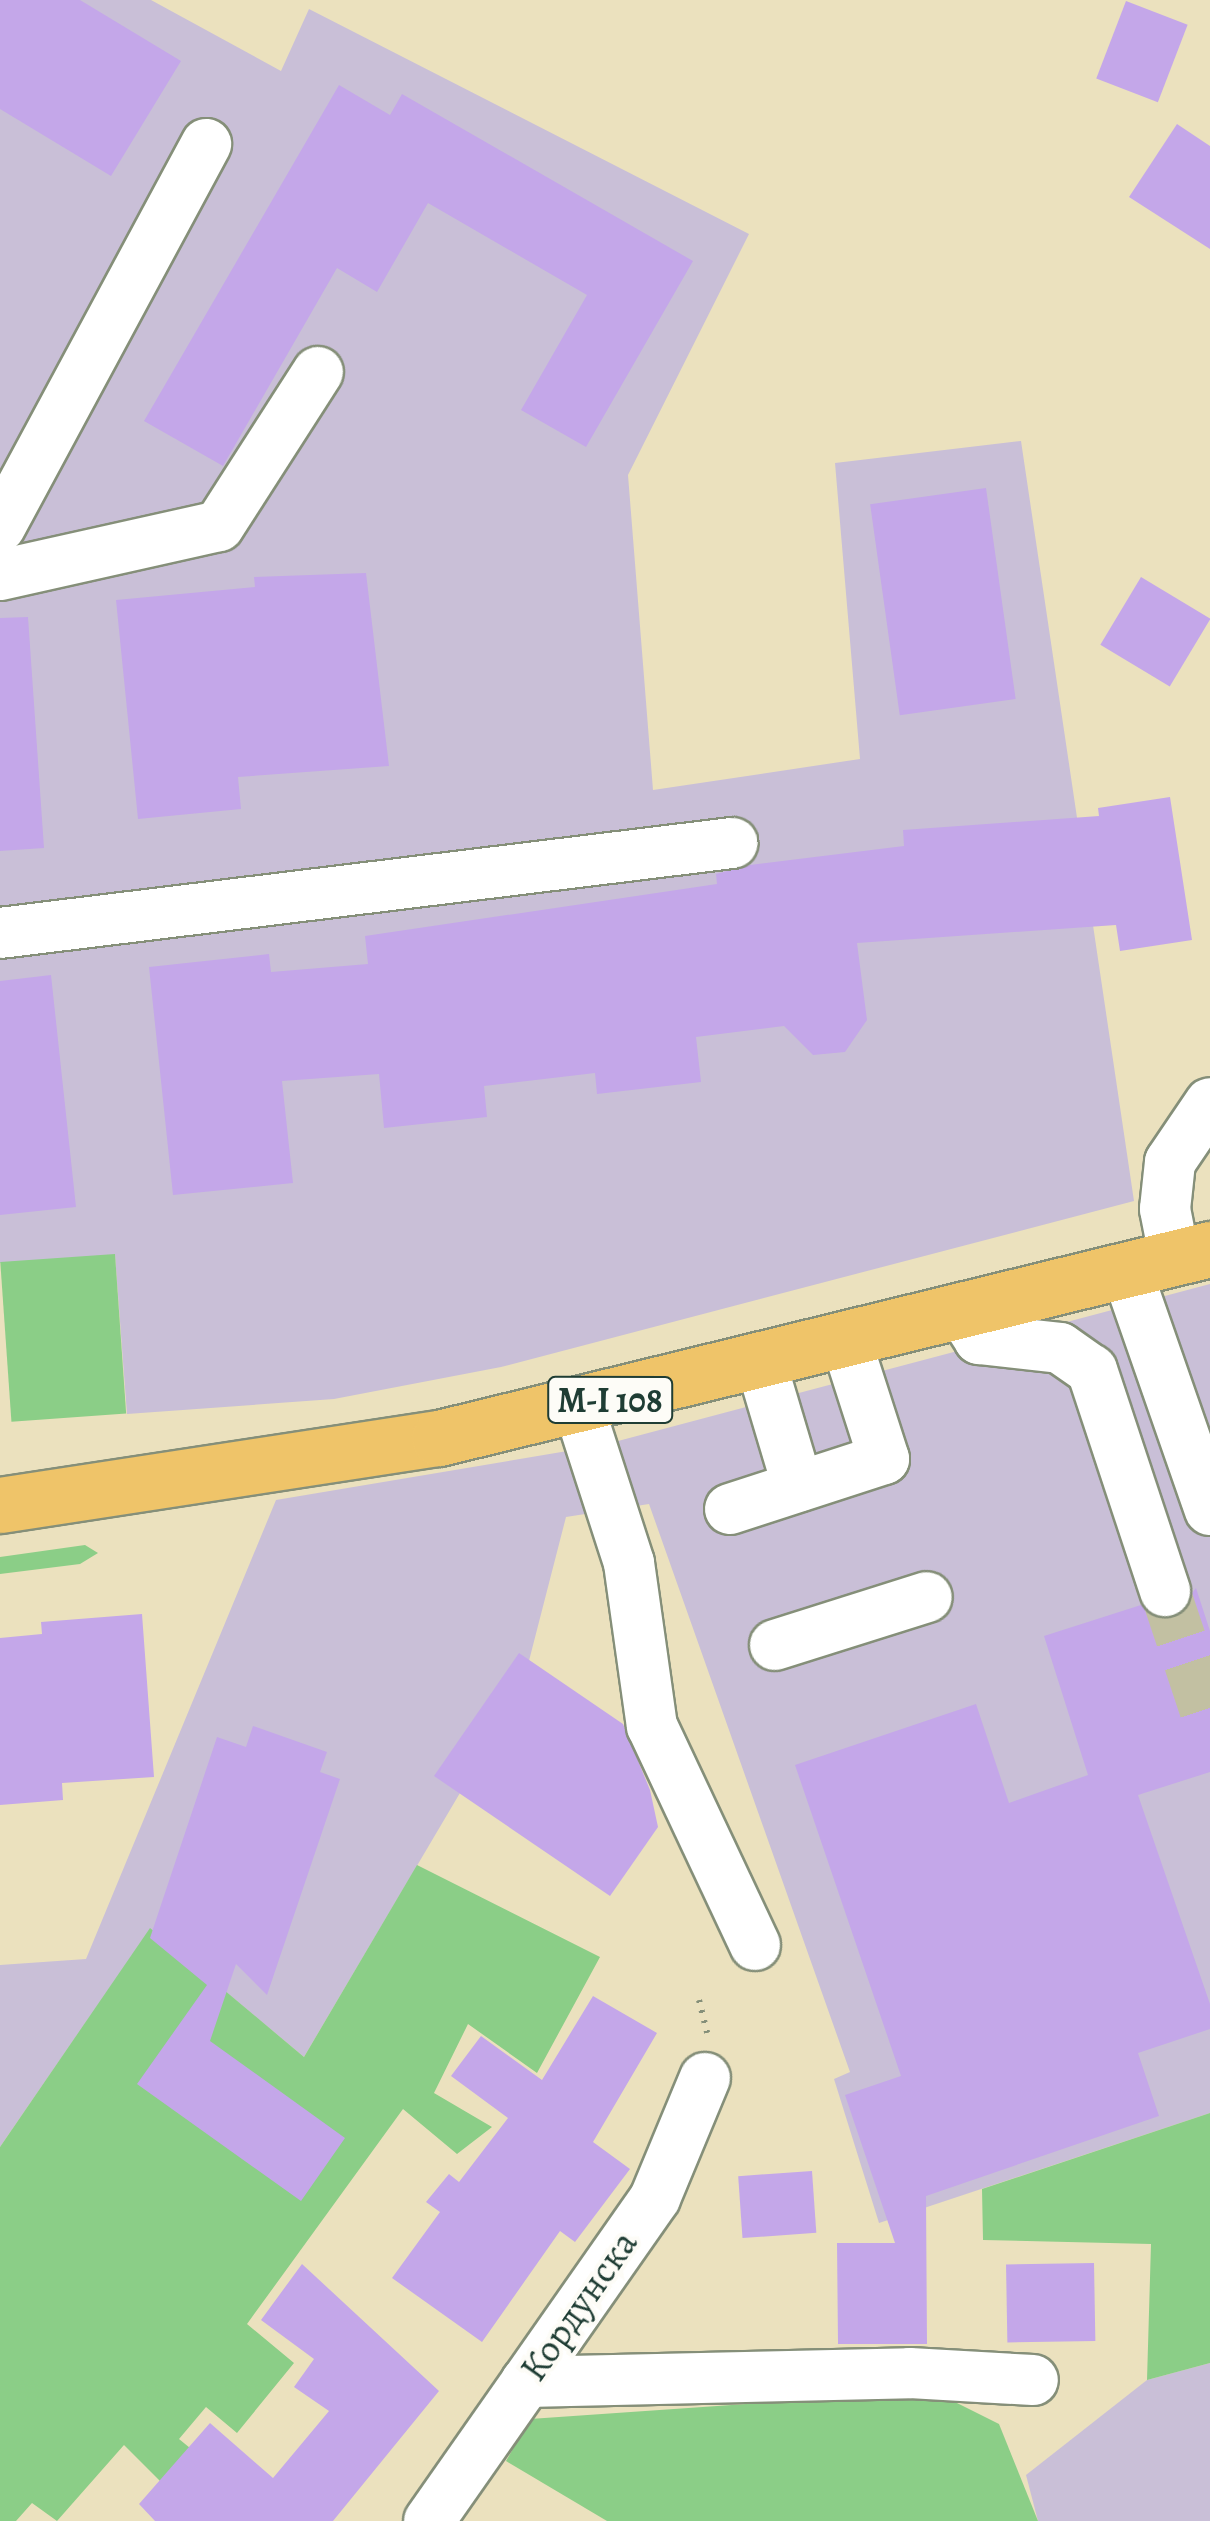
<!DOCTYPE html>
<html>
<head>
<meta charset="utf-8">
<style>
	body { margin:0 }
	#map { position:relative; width:1210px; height:2521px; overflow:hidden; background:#ebe1be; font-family:Alegreya,serif }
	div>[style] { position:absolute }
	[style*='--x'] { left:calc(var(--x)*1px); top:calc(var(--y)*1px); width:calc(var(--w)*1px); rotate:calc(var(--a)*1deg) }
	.industrial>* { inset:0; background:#c9bfd7 }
	.green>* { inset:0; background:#8bce87; transform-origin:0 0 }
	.building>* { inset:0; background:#c4a7e9; transform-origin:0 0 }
	.minor-tunnel>* { height:50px; margin-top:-25px; transform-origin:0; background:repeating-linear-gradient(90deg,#c2c0a2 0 50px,transparent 0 75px) }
	.path>* { height:6px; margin-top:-3px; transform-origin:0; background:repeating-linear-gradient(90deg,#858f79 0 2.5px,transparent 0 10.5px) }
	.roads { filter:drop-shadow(2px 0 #858f79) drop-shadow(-2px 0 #858f79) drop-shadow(0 2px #858f79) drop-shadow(0 -2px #858f79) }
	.minor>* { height:50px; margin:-25px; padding:0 25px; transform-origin:25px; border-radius:25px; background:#fff }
	.major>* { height:55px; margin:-27.5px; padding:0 27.5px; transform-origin:27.5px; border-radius:27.5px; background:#efc469 }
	span { translate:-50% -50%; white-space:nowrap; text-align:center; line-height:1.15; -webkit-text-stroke:8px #fdfcf7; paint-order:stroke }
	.shield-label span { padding:2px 8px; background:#fdfcf7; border:2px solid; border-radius:8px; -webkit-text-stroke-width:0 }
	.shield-label { font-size:35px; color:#1f3d34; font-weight:700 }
	.street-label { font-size:38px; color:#1f3d34 }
</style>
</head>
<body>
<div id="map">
	<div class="industrial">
		<i style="clip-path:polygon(0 0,151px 0,281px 71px,309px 9px,749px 234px,628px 475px,653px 790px,860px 759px,835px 463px,1021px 441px,1134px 1201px,501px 1367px,334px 1399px,127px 1414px,115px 1255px,0 1263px)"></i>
		<i style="clip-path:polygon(1210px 1284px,1210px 2113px,879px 2223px,834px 2079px,850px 2072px,649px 1504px,566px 1517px,522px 1688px,304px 2057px,150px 1929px,0 2147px,0 1965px,86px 1959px,276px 1500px,603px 1445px)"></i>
		<i style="clip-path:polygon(1210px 2363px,1210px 2521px,1038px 2521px,1026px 2475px,1147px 2380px)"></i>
	</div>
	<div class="green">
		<i style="left:115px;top:1254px;width:160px;height:115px;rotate:86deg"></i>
		<i style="clip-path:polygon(85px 1545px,98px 1553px,80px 1564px,0 1574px,0 1557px)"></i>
		<i style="clip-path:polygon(417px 1865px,600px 1957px,537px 2073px,468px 2024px,434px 2093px,492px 2127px,457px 2154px,403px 2109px,247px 2324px,294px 2363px,237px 2433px,206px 2407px,179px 2439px,212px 2466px,182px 2503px,124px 2445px,57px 2521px,32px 2503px,16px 2521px,0 2521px,0 2147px,150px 1928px,304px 2057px)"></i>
		<i style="clip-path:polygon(1210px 2113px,1210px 2363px,1147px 2380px,1151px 2244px,983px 2240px,982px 2189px)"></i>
		<i style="clip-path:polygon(933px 2391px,999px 2424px,1038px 2521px,607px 2521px,506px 2461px,530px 2419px)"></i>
	</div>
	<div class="building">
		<i style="clip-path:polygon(0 0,80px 0,181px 61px,111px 176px,0 109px)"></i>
		<i style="left:1126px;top:1px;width:66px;height:83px;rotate:21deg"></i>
		<i style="clip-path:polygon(339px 85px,390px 115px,402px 94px,693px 261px,586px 447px,521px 410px,587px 295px,428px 203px,377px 292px,337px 268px,223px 466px,144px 421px)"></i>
		<i style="clip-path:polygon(1177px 124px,1210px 146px,1210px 249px,1129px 197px)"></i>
		<i style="left:986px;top:488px;width:213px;height:117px;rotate:82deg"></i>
		<i style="clip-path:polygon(366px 573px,389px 766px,238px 777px,241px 809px,138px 819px,116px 600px,255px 587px,254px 577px)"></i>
		<i style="left:1141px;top:577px;width:81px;height:79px;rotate:31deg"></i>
		<i style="clip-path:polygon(28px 617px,44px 848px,0 851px,0 618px)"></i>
		<i style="clip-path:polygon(1170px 797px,1192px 940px,1120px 951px,1116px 925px,857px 943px,867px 1020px,845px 1052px,813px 1055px,784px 1026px,696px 1037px,701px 1082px,597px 1094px,595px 1073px,484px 1086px,487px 1117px,384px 1128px,379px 1074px,282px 1081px,293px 1183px,173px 1195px,149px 967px,269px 954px,271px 972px,368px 964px,365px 936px,717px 884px,716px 874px,750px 865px,904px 846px,903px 830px,1099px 816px,1098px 808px)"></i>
		<i style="clip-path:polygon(51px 975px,76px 1207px,0 1215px,0 981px)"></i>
		<i style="clip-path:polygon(1196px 1588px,1210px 1631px,1210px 1772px,1138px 1795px,1210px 2004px,1210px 2029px,1138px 2053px,1159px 2116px,926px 2196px,927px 2344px,838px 2344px,837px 2243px,895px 2243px,845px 2095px,901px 2076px,795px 1765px,976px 1704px,1009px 1803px,1088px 1775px,1044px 1636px,1141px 1605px,1173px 1618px)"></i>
		<i style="clip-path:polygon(142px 1614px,154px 1777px,62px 1783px,63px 1800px,0 1805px,0 1638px,42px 1634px,41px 1622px)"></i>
		<i style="clip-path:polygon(519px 1653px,623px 1724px,650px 1790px,658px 1827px,610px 1896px,434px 1776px)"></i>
		<i style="clip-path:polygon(253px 1726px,327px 1752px,320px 1772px,340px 1779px,267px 1995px,236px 1964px,210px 2041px,345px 2138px,301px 2201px,137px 2084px,207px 1985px,150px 1938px,217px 1737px,246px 1747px)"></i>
		<i style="clip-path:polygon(593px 1996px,657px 2033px,593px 2142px,630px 2169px,575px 2242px,560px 2231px,482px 2342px,392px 2278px,440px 2212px,426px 2202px,449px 2174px,459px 2182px,508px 2118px,451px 2076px,481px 2036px,542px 2080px)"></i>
		<i style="left:812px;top:2171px;width:62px;height:74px;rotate:86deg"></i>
		<i style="left:1094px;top:2263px;width:78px;height:88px;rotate:89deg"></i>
		<i style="clip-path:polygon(302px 2264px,439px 2391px,333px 2521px,155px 2521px,139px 2504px,210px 2423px,273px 2478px,329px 2411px,294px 2387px,314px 2359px,261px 2320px)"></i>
	</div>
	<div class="minor-tunnel">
		<i style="--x:1165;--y:1591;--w:142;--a:71.6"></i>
	</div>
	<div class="path">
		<i style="--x:699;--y:2000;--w:34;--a:76"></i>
	</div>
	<div class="roads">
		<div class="minor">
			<i style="--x:0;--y:527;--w:435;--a:-61.7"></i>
			<i style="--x:0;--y:575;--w:224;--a:-12.6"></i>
			<i style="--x:219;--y:526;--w:183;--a:-57.3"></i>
			<i style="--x:0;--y:933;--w:738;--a:-7.01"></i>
			<i style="--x:1175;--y:1260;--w:52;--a:-101.1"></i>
			<i style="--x:1165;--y:1209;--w:47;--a:-83.9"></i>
			<i style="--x:1170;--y:1162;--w:71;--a:-55.9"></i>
			<i style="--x:1127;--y:1272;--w:252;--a:70.8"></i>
			<i style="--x:963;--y:1314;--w:30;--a:57"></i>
			<i style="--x:979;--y:1339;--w:81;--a:6.3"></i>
			<i style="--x:1060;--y:1348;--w:39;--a:35"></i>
			<i style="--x:1092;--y:1370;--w:233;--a:71.7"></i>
			<i style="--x:761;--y:1363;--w:129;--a:73.4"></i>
			<i style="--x:579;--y:1408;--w:163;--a:72.1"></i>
			<i style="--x:629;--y:1563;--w:165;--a:82"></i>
			<i style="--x:652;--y:1726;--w:242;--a:64.8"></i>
			<i style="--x:730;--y:1509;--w:162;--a:-18"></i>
			<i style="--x:884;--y:1459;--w:121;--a:-107.8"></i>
			<i style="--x:775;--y:1645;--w:159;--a:-17.5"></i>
			<i style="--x:526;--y:2382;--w:384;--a:-1.3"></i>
			<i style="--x:910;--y:2373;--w:123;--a:3.3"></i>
			<i style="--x:429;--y:2521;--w:394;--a:-55"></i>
			<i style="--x:655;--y:2198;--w:130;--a:-67.4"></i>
		</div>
		<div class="major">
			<i style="--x:0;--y:1505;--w:444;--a:-8.7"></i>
			<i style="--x:439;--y:1438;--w:794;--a:-13.77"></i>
		</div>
	</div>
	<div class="shield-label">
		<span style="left:610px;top:1400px">M-I 108</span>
	</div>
	<div class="street-label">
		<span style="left:579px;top:2306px;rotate:-55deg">Кордунска</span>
	</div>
</div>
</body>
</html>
